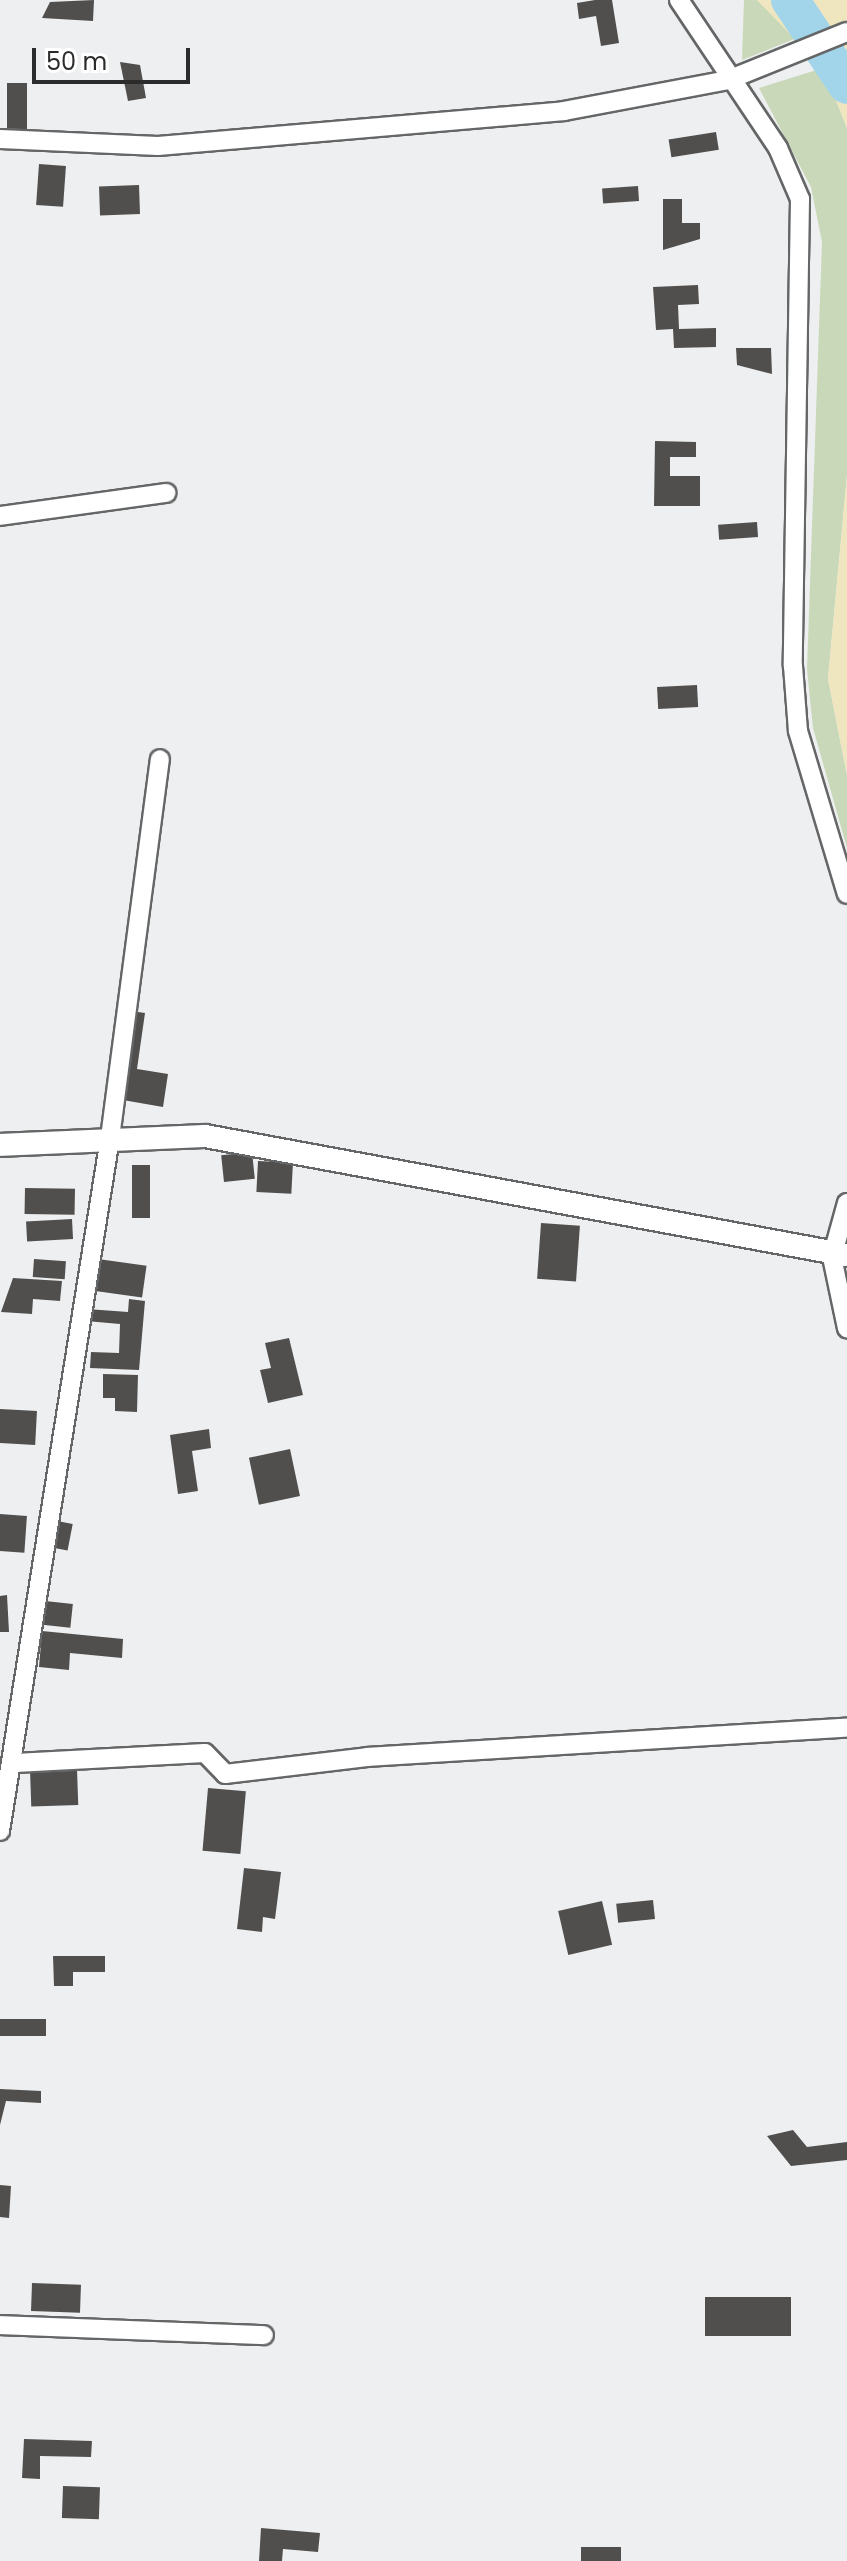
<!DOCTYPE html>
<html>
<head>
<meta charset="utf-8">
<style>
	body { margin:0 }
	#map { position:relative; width:847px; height:2561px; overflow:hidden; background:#eeeff0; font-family:Poppins,sans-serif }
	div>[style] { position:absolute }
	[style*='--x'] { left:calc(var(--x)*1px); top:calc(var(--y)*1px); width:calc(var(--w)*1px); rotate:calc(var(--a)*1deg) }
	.green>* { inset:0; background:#c9d8b8 }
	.sand>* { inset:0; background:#efe6c0 }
	.river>* { height:38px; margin:-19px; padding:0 19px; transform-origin:19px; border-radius:19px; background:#a2d5e9 }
	.building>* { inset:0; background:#504f4e; transform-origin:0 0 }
	.roads { filter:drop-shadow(2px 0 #656667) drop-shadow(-2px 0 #656667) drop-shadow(0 2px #656667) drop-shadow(0 -2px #656667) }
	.minor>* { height:18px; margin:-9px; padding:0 9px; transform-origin:9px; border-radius:9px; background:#fff }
	.tertiary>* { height:22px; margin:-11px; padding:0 11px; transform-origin:11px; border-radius:11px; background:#fff }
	span { translate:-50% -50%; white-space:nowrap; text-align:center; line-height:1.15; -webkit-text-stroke:8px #fff; paint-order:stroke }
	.scale { position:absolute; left:32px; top:48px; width:158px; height:36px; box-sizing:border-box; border:4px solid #2b2b2c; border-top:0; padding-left:10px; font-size:24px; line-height:28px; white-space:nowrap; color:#2b2b2c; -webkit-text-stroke:6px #fff; paint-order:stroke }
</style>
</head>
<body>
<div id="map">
	<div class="green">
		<i style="clip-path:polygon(744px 0,757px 0,797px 38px,742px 60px)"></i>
		<i style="clip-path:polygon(823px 68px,847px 128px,847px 475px,828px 679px,847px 775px,847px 848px,813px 728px,807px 669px,822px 242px,811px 187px,759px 88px)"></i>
	</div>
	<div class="sand">
		<i style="clip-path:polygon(757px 0,847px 0,847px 128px,823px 68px)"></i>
		<i style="clip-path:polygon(847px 475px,847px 775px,828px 679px)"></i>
	</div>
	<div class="river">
		<i style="--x:790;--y:0;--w:102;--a:56.2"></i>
	</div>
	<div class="building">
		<i style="clip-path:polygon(94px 0,93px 21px,42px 18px,50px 2px)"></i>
		<i style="clip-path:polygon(595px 0,612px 0,619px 43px,601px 46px,596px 16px,579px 19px,577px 3px)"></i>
		<i style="clip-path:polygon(120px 62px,140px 65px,146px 98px,128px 101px)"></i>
		<i style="left:7px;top:83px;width:20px;height:48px"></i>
		<i style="left:716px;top:132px;width:18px;height:48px;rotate:81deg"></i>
		<i style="left:39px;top:164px;width:27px;height:41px;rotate:4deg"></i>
		<i style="left:139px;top:185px;width:29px;height:40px;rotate:88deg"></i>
		<i style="left:638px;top:186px;width:15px;height:36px;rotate:86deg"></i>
		<i style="clip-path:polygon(663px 199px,682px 199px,682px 223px,700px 223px,700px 239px,663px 250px)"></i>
		<i style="clip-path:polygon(698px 285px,699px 304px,678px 305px,679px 329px,716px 328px,716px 347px,674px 348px,673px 329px,656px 330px,653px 287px)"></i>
		<i style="clip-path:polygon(736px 348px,771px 348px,772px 374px,737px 365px)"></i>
		<i style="clip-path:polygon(655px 441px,696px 442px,696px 457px,670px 457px,670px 476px,700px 476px,700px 506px,654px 506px)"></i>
		<i style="left:757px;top:522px;width:15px;height:39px;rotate:86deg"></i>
		<i style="left:697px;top:685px;width:22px;height:40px;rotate:87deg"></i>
		<i style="clip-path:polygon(131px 1011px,145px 1013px,137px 1069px,168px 1074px,163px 1107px,117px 1099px)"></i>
		<i style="left:252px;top:1152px;width:27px;height:31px;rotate:84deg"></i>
		<i style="left:258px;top:1161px;width:35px;height:31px;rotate:3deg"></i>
		<i style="left:132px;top:1165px;width:18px;height:53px"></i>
		<i style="left:25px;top:1188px;width:50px;height:26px;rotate:1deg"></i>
		<i style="left:72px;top:1219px;width:20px;height:46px;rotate:87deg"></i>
		<i style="left:541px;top:1223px;width:39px;height:56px;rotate:4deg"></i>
		<i style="left:34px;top:1259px;width:32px;height:18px;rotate:4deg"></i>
		<i style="left:98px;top:1259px;width:49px;height:32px;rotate:8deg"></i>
		<i style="clip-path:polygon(13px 1278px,62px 1281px,60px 1301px,33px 1299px,32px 1314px,1px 1312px)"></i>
		<i style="clip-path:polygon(129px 1299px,145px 1301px,139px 1370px,90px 1368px,91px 1352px,119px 1353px,120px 1324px,86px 1321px,87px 1309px,128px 1312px)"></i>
		<i style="clip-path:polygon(289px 1338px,303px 1395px,268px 1403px,260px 1370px,271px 1368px,265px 1343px)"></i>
		<i style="clip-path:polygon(103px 1374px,138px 1375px,137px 1412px,115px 1411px,115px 1398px,103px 1398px)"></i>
		<i style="left:0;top:1409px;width:37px;height:34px;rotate:3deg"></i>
		<i style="clip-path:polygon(209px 1429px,211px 1448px,192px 1451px,198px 1491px,178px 1494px,170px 1435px)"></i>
		<i style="left:290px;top:1449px;width:48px;height:42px;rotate:78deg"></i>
		<i style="left:0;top:1514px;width:27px;height:37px;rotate:4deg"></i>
		<i style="left:57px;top:1521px;width:16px;height:27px;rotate:11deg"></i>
		<i style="clip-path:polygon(7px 1595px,9px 1632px,0 1632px,0 1596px)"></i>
		<i style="left:45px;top:1601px;width:28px;height:24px;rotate:6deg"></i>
		<i style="clip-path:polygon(42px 1631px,123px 1639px,122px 1658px,70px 1653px,69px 1670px,39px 1667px)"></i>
		<i style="left:77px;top:1769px;width:36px;height:47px;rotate:88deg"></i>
		<i style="left:208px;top:1788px;width:38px;height:63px;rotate:5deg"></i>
		<i style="clip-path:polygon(244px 1868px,281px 1872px,275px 1919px,263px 1917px,262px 1932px,237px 1929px)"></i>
		<i style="left:653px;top:1900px;width:19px;height:37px;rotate:84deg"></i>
		<i style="left:602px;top:1901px;width:45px;height:45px;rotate:77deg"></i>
		<i style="clip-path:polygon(53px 1956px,105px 1956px,105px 1972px,73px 1972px,73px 1986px,54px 1986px)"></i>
		<i style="left:46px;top:2019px;width:17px;height:46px;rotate:90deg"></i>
		<i style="clip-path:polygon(0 2089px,41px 2091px,41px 2103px,6px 2101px,0 2125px)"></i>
		<i style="clip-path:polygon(793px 2130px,807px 2147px,847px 2142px,847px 2160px,791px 2166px,767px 2136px)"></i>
		<i style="clip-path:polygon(0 2185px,11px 2186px,9px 2218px,0 2217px)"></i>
		<i style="left:32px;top:2283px;width:49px;height:28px;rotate:2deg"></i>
		<i style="left:705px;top:2297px;width:86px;height:39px"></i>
		<i style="clip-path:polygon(24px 2439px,92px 2441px,91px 2457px,40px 2456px,40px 2479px,22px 2478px)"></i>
		<i style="left:63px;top:2486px;width:37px;height:32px;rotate:2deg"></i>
		<i style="clip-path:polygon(261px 2528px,320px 2533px,318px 2552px,283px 2549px,282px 2561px,259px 2561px)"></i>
		<i style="left:581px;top:2547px;width:40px;height:14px"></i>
	</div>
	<div class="roads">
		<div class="minor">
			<i style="--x:679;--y:0;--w:178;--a:56.2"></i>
			<i style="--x:778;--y:148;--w:56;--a:66.7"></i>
			<i style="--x:800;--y:199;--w:467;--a:90.9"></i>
			<i style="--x:793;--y:666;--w:65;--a:85.6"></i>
			<i style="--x:798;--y:731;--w:170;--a:73.3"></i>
			<i style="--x:0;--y:139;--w:158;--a:2.5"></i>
			<i style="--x:158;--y:146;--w:408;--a:-4.9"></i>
			<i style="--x:564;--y:111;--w:167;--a:-10.7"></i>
			<i style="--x:728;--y:80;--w:128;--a:-22"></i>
			<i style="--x:0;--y:516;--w:168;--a:-7.9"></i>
			<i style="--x:847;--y:1203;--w:56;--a:105.5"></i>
			<i style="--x:832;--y:1257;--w:73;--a:78.1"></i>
			<i style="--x:15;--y:1763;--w:190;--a:-3"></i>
			<i style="--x:205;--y:1753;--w:29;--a:46"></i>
			<i style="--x:225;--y:1774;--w:143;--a:-6.8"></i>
			<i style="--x:367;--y:1757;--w:481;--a:-3.5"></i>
			<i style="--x:0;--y:1831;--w:702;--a:-80.98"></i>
			<i style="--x:110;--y:1138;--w:382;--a:-82.5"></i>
			<i style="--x:0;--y:2325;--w:264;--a:2.2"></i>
		</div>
		<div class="tertiary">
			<i style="--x:0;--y:1145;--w:205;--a:-2.5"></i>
			<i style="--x:205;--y:1136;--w:653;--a:10.5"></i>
		</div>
	</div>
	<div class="scale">50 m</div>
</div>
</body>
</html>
